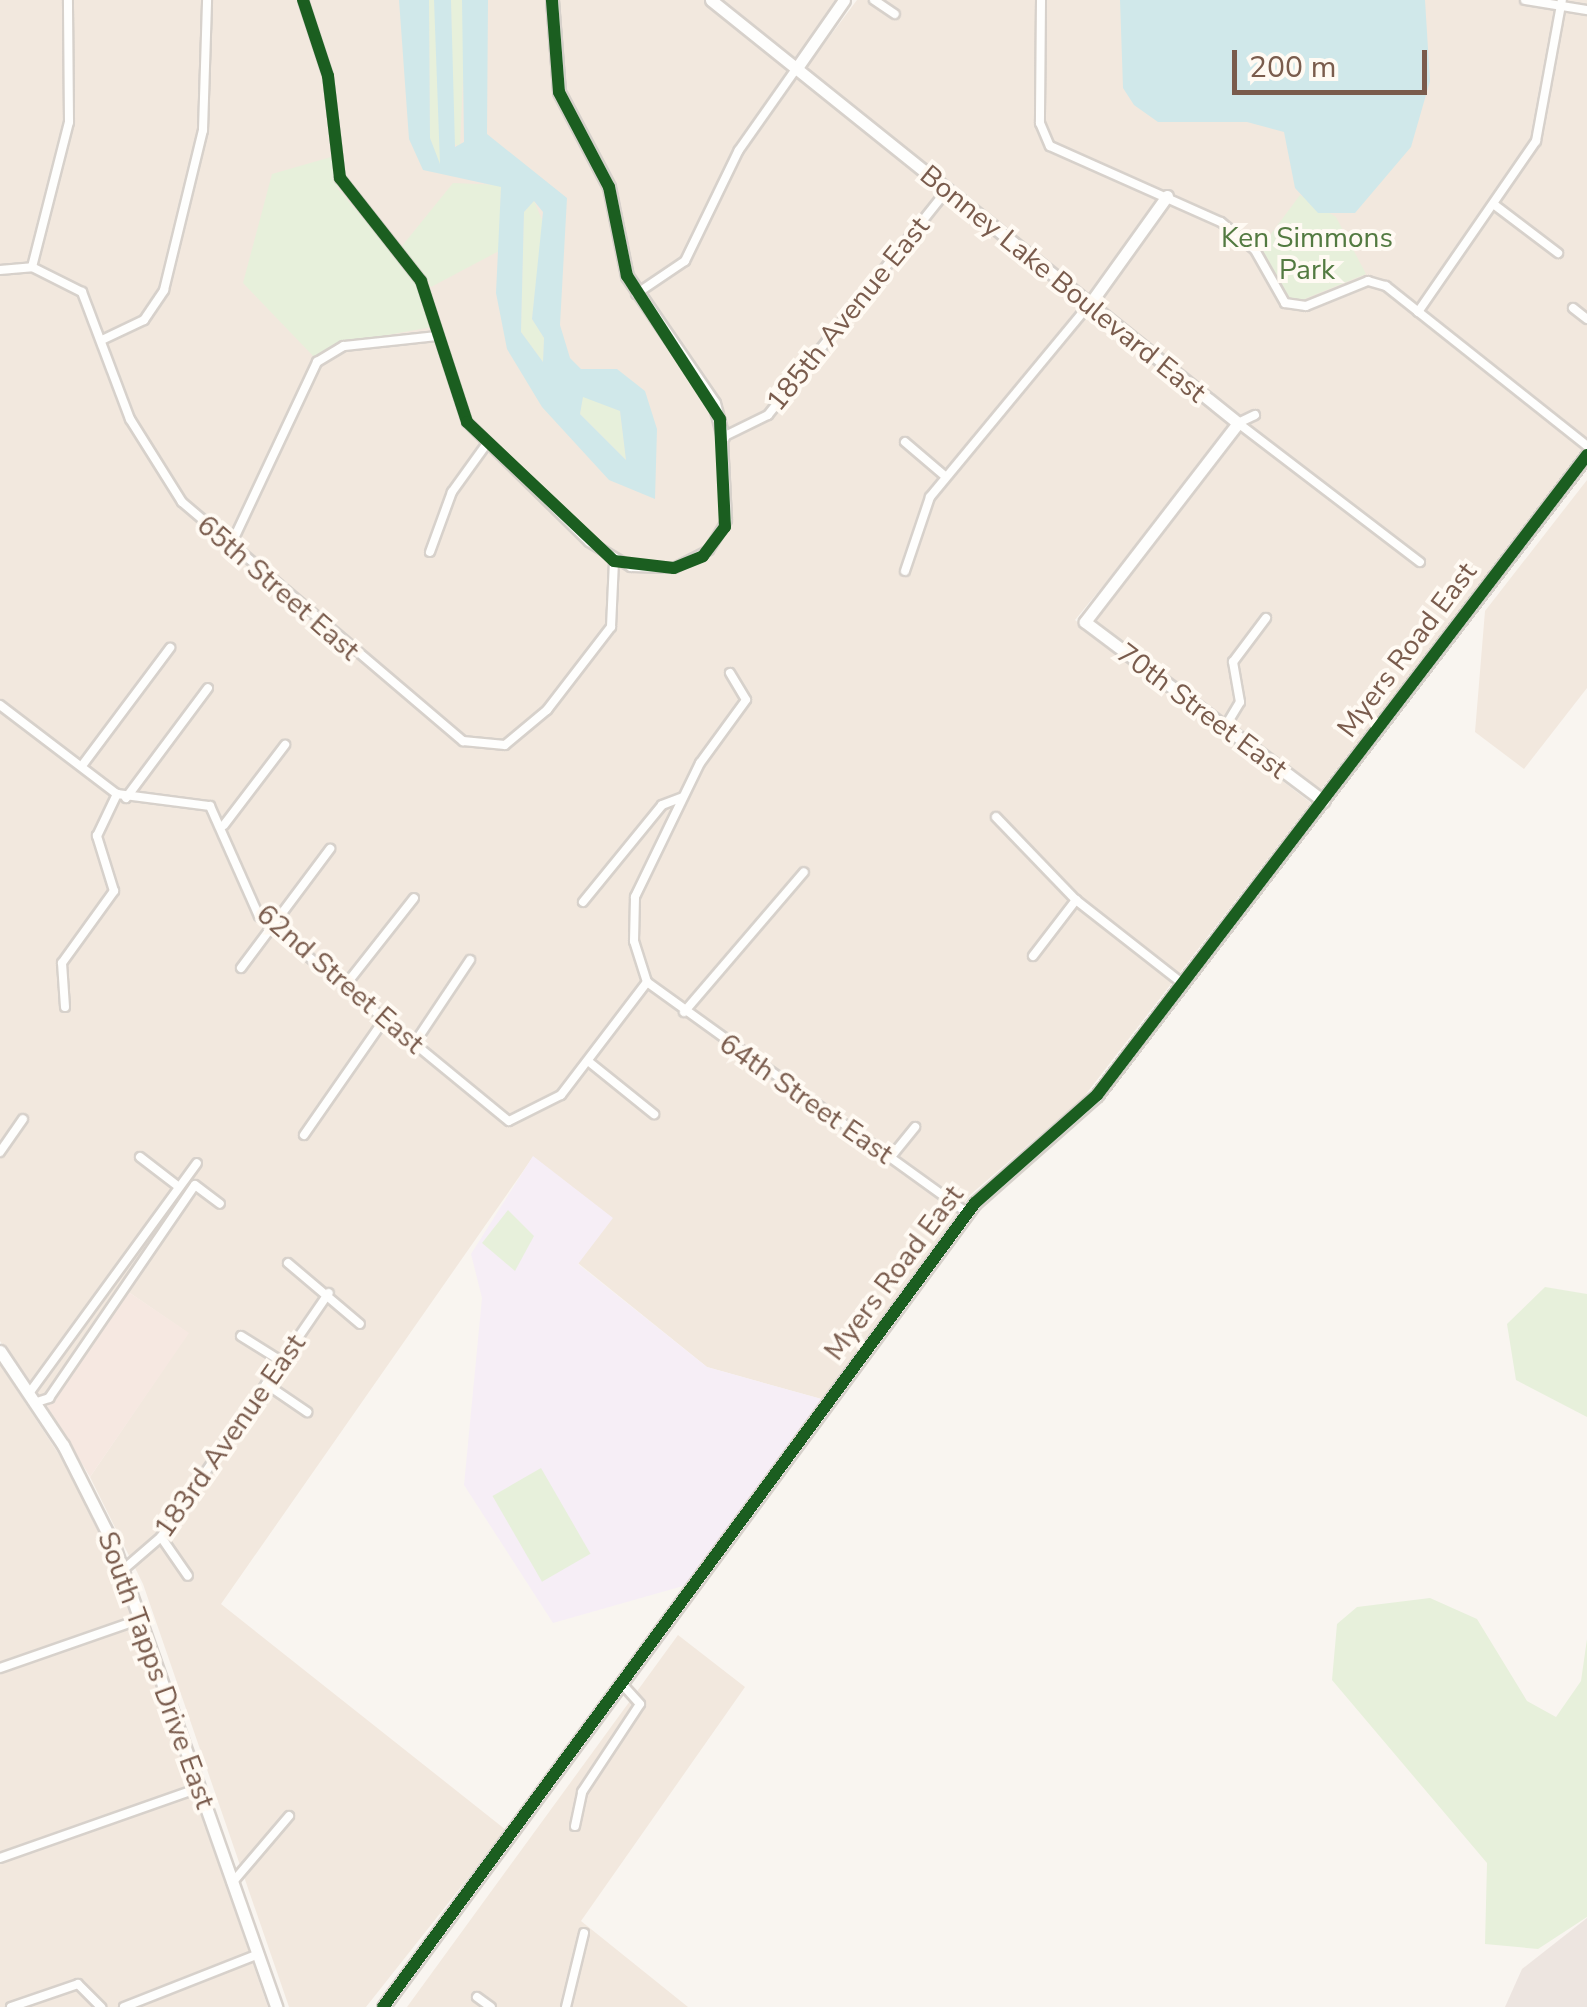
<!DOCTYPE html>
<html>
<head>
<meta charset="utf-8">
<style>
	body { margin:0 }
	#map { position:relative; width:1587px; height:2007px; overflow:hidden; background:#f9f5f0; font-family:"Nunito Sans",sans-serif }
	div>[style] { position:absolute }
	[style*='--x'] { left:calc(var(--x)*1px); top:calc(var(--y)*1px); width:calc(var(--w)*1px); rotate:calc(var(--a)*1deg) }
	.residential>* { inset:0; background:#f2e8de }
	.commercial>* { inset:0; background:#f6e8e1 }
	.industrial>* { inset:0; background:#ede5e0 }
	.education>* { inset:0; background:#f6eef6 }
	.green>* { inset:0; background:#e7f0db; transform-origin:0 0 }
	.water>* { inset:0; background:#d0e8ea }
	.roads { filter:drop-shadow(2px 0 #d7d1cb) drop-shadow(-2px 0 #d7d1cb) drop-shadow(0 2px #d7d1cb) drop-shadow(0 -2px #d7d1cb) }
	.street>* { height:8px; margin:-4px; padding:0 4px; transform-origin:4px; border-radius:4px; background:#fefefd }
	.secondary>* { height:11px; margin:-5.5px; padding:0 5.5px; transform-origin:5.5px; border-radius:5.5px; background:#fefefd }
	.cycleway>* { height:12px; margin:-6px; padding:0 6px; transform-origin:6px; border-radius:6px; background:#1b5e20 }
	span { translate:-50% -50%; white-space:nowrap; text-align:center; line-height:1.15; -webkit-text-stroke:8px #fffaf3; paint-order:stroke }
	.park-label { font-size:28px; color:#537a41 }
	.street-label { font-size:28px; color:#7a5c4d }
	.scale { position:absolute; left:1232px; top:50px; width:195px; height:45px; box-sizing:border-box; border:5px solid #7a5c4d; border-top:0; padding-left:12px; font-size:30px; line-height:35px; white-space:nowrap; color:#7a5c4d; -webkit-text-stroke:8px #fffaf3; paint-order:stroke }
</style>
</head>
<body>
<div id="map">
	<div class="residential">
		<i style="clip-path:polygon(0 0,710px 0,1233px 427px,1075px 620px,1311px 803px,1083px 1098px,970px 1195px,825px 1400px,707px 1367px,578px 1263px,612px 1218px,533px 1157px,221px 1604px,506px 1830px,366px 2007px,289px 2007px,143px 1584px,90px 1477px,188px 1333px,127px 1291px,47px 1406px,0 1341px)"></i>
		<i style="clip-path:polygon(720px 0,836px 0,794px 61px)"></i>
		<i style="clip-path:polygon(857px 0,1587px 0,1587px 448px,1319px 792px,1093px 623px,1248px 423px,806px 68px)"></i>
		<i style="clip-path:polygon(1587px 480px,1587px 688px,1524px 769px,1475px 732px,1485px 611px)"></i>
		<i style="clip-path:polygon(0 1365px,64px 1462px,116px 1568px,268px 2007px,0 2007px)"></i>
		<i style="clip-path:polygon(678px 1635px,745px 1687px,581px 1921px,688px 2007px,407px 2007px)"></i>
	</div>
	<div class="commercial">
		<i style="clip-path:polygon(127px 1291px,189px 1333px,90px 1477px,47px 1406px)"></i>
	</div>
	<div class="industrial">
		<i style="clip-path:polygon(1587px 1918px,1587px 2007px,1505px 2007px,1522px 1969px)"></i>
	</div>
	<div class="education">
		<i style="clip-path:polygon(533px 1156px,613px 1218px,578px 1264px,707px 1367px,825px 1400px,690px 1584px,553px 1623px,464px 1485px,482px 1298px,471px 1254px)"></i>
	</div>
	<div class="green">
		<i style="clip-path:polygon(429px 0,434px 0,446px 160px,439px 164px,430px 138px)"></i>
		<i style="clip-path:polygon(451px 0,462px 0,465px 34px,460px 147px,453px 143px)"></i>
		<i style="clip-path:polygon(331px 157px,338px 189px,413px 277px,432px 327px,338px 344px,316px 359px,243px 283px,272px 174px)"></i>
		<i style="clip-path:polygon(453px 183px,501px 185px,499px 251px,431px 287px,402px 246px)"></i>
		<i style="clip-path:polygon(1300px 195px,1336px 217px,1366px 274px,1297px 302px,1280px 295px,1259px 250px)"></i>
		<i style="clip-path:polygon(534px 201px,543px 222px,532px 319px,544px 338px,543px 362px,521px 332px,524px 212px)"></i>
		<i style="clip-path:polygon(583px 396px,620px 411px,626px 460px,580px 414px)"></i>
		<i style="clip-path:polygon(508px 1210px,534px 1236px,515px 1271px,482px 1243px)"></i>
		<i style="clip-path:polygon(1545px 1287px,1587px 1294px,1587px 1417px,1516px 1380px,1507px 1324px)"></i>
		<i style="left:541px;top:1468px;width:99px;height:56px;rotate:60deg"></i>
		<i style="clip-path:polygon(1430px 1598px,1477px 1619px,1527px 1701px,1556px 1717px,1581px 1681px,1587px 1639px,1587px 1917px,1538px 1949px,1485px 1944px,1487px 1863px,1332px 1680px,1337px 1624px,1357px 1607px)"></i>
	</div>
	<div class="water">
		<i style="clip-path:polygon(evenodd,399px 0,429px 0,430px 138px,440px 164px,434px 0,451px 0,455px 147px,464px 142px,462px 0,488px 0,487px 134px,567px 198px,560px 325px,570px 358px,581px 369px,617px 369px,645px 391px,657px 429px,655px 499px,609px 480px,542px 407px,507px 349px,496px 293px,501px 187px,423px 170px,409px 139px,399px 0,534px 201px,543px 212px,532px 319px,544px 338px,543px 362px,521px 332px,524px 212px,534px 201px,399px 0,583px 397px,620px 411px,626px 460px,580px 414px,583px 397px)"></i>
		<i style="clip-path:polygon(1120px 0,1425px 0,1430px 81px,1411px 147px,1355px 213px,1318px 213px,1295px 188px,1284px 132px,1247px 122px,1158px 122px,1134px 105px,1123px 88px)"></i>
	</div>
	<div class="roads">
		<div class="street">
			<i style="--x:303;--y:0;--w:80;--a:71.8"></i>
			<i style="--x:328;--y:76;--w:103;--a:83.3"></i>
			<i style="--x:340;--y:178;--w:131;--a:51.8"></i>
			<i style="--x:421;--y:281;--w:148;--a:71.9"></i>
			<i style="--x:467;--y:422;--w:171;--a:44.5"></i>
			<i style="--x:589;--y:542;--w:49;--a:30.8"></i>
			<i style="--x:631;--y:567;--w:43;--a:1.3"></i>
			<i style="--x:674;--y:568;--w:39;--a:-27"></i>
			<i style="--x:709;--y:550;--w:35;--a:-59"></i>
			<i style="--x:727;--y:520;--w:83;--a:-92.8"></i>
			<i style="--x:723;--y:437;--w:50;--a:-26.1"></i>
			<i style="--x:768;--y:415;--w:286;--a:-51.5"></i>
			<i style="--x:874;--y:0;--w:25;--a:34"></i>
			<i style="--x:1041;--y:0;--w:123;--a:90.5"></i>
			<i style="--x:1040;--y:123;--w:25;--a:67"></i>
			<i style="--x:1050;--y:146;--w:187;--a:24"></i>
			<i style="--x:1221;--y:222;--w:44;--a:39.5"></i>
			<i style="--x:1255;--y:250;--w:61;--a:60.5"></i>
			<i style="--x:1285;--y:303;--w:21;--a:8"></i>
			<i style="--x:1306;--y:306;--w:67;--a:-22"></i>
			<i style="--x:1368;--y:281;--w:19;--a:16"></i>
			<i style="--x:1386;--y:286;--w:257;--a:38.5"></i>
			<i style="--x:1525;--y:0;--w:63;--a:9.2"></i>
			<i style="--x:1496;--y:206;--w:78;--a:37.2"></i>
			<i style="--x:32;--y:267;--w:150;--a:-75.7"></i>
			<i style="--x:69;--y:122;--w:122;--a:-90.5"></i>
			<i style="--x:0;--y:270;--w:32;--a:-5"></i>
			<i style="--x:32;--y:267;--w:56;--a:26.6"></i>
			<i style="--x:82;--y:292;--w:136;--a:69.3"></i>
			<i style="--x:130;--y:419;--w:98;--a:57.9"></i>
			<i style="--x:182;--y:502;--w:369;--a:40.4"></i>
			<i style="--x:463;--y:741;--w:42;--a:5.4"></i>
			<i style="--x:505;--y:745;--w:55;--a:-39.8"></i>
			<i style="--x:547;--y:710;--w:105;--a:-52.4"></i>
			<i style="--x:611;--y:627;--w:66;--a:-87.4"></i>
			<i style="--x:636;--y:294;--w:59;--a:-34"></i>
			<i style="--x:685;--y:261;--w:123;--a:-64.1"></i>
			<i style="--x:739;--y:150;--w:99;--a:-54.9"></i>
			<i style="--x:1573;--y:308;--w:18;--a:38"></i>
			<i style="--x:1418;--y:312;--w:208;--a:-55.4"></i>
			<i style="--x:1536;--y:141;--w:143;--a:-79.6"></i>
			<i style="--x:104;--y:339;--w:44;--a:-25.4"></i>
			<i style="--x:144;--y:320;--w:36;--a:-56"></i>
			<i style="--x:164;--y:290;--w:165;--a:-76.3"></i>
			<i style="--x:203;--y:130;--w:130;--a:-88.2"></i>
			<i style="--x:1255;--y:415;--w:19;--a:155"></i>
			<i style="--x:1238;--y:423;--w:229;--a:37.4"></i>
			<i style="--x:905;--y:442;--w:52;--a:40.4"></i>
			<i style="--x:229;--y:549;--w:207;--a:-64.8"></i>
			<i style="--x:317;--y:362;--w:31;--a:-31"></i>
			<i style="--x:344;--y:346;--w:94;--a:-6.1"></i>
			<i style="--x:430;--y:552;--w:64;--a:-69.9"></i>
			<i style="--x:452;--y:492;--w:57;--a:-54.3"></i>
			<i style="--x:905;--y:571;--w:78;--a:-71.3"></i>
			<i style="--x:930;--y:497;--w:249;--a:-50.4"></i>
			<i style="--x:730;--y:673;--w:31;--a:59"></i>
			<i style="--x:746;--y:700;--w:78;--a:126.1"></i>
			<i style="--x:700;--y:763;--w:149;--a:115.9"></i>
			<i style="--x:635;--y:897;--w:44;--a:91.3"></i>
			<i style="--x:634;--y:941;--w:43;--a:72.4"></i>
			<i style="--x:647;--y:982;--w:395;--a:35.8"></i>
			<i style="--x:0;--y:705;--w:147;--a:37.3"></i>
			<i style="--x:117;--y:794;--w:94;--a:7.4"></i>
			<i style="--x:210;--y:806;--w:120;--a:66"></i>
			<i style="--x:259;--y:916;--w:323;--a:39.4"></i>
			<i style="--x:509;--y:1121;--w:58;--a:-26.6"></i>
			<i style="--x:561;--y:1095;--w:142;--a:-52.7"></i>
			<i style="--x:1225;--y:727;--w:29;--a:-59"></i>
			<i style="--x:1240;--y:702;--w:41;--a:-99.9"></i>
			<i style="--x:1233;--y:662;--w:55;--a:-53.1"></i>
			<i style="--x:84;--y:763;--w:144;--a:-53.2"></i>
			<i style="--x:126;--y:798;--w:137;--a:-53.3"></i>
			<i style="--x:996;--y:817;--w:115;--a:46.1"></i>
			<i style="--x:1076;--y:900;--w:136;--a:38.1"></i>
			<i style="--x:224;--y:825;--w:101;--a:-52.7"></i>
			<i style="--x:583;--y:902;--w:125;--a:-50.8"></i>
			<i style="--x:662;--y:805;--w:22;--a:-21"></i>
			<i style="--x:1033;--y:956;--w:71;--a:-52.5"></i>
			<i style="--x:241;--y:968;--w:149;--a:-53.2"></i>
			<i style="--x:344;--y:987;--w:113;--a:-51.8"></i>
			<i style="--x:65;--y:1007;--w:44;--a:-93.9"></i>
			<i style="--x:62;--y:963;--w:89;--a:-54.2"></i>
			<i style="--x:114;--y:891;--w:58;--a:-107.2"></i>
			<i style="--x:97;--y:836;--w:47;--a:-64.5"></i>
			<i style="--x:684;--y:1012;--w:184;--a:-49.4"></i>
			<i style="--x:414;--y:1044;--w:101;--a:-56.3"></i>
			<i style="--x:588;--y:1061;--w:85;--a:38.8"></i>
			<i style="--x:304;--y:1135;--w:140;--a:-55.2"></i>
			<i style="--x:0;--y:1152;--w:40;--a:-55.1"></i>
			<i style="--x:140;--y:1157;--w:49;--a:37.6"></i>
			<i style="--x:890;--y:1158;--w:40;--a:-51"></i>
			<i style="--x:288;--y:1263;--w:94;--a:40.3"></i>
			<i style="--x:241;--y:1336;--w:47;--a:32"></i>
			<i style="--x:266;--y:1384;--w:50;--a:34.3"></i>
			<i style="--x:30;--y:1392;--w:283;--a:-53.9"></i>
			<i style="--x:37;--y:1402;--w:13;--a:-18"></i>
			<i style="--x:49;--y:1398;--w:258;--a:-55.6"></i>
			<i style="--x:195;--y:1185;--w:31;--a:37"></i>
			<i style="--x:161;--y:1537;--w:47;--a:55.3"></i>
			<i style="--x:124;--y:1569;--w:49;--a:-40.9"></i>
			<i style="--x:161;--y:1537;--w:296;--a:-55.5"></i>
			<i style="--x:0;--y:1668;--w:149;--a:-19.2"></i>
			<i style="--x:575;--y:1826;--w:35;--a:-78"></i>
			<i style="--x:582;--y:1792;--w:105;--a:-56.6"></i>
			<i style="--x:640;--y:1704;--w:24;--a:-132"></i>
			<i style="--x:0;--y:1858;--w:211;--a:-19.4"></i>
			<i style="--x:232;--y:1883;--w:88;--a:-49.6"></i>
			<i style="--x:477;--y:1997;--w:17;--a:36"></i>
			<i style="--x:11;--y:2007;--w:71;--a:-18.9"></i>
			<i style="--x:78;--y:1984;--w:33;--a:45"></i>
			<i style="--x:124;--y:2007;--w:142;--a:-21.5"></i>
			<i style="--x:566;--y:2007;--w:76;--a:-76.3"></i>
		</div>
		<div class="secondary">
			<i style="--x:552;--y:0;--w:92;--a:85.6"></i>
			<i style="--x:559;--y:92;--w:107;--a:62.2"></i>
			<i style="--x:609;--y:187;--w:91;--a:78.6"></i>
			<i style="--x:627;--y:276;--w:154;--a:55.6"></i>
			<i style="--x:714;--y:403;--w:35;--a:75"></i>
			<i style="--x:711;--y:0;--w:676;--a:38.75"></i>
			<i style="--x:1238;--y:423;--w:251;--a:127.6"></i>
			<i style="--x:1085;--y:622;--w:298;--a:36.9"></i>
			<i style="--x:796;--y:69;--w:84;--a:-55.2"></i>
			<i style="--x:1089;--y:305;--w:134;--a:-54.4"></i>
			<i style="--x:0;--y:1351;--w:113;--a:56.2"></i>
			<i style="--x:63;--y:1445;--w:113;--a:63.2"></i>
			<i style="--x:114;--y:1546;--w:489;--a:70.6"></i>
			<i style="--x:383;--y:2007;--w:998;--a:-53.64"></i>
			<i style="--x:975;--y:1203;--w:163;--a:-41.5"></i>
			<i style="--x:1097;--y:1095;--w:806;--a:-52.56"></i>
		</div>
	</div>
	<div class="cycleway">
		<i style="--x:303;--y:0;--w:80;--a:71.8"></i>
		<i style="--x:328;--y:76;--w:103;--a:83.3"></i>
		<i style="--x:340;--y:178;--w:131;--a:51.8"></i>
		<i style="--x:421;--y:281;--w:148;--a:71.9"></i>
		<i style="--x:467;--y:422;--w:202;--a:43.4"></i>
		<i style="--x:614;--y:561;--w:60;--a:6.7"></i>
		<i style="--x:674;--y:568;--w:31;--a:-22"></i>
		<i style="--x:703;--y:556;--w:36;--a:-53"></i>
		<i style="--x:725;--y:527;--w:108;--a:-92.7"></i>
		<i style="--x:720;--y:419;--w:171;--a:-123"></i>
		<i style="--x:627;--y:276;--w:91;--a:-101.4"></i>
		<i style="--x:609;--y:187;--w:107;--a:-117.8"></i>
		<i style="--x:559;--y:92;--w:92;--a:-94.4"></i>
		<i style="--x:383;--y:2007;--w:998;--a:-53.64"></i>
		<i style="--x:975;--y:1203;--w:163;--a:-41.5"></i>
		<i style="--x:1097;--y:1095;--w:806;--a:-52.56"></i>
	</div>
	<div class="park-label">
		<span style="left:1307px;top:254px">Ken Simmons<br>Park</span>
	</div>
	<div class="street-label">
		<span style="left:1063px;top:284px;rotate:39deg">Bonney Lake Boulevard East</span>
		<span style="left:848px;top:314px;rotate:-51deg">185th Avenue East</span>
		<span style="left:278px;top:588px;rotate:41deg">65th Street East</span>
		<span style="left:1407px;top:650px;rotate:-53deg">Myers Road East</span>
		<span style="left:1202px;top:711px;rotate:37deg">70th Street East</span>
		<span style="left:340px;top:979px;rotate:41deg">62nd Street East</span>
		<span style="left:806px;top:1099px;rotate:35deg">64th Street East</span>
		<span style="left:894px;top:1273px;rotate:-53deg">Myers Road East</span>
		<span style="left:230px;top:1436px;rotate:-55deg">183rd Avenue East</span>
		<span style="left:156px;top:1670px;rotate:70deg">South Tapps Drive East</span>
	</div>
	<div class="scale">200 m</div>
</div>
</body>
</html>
